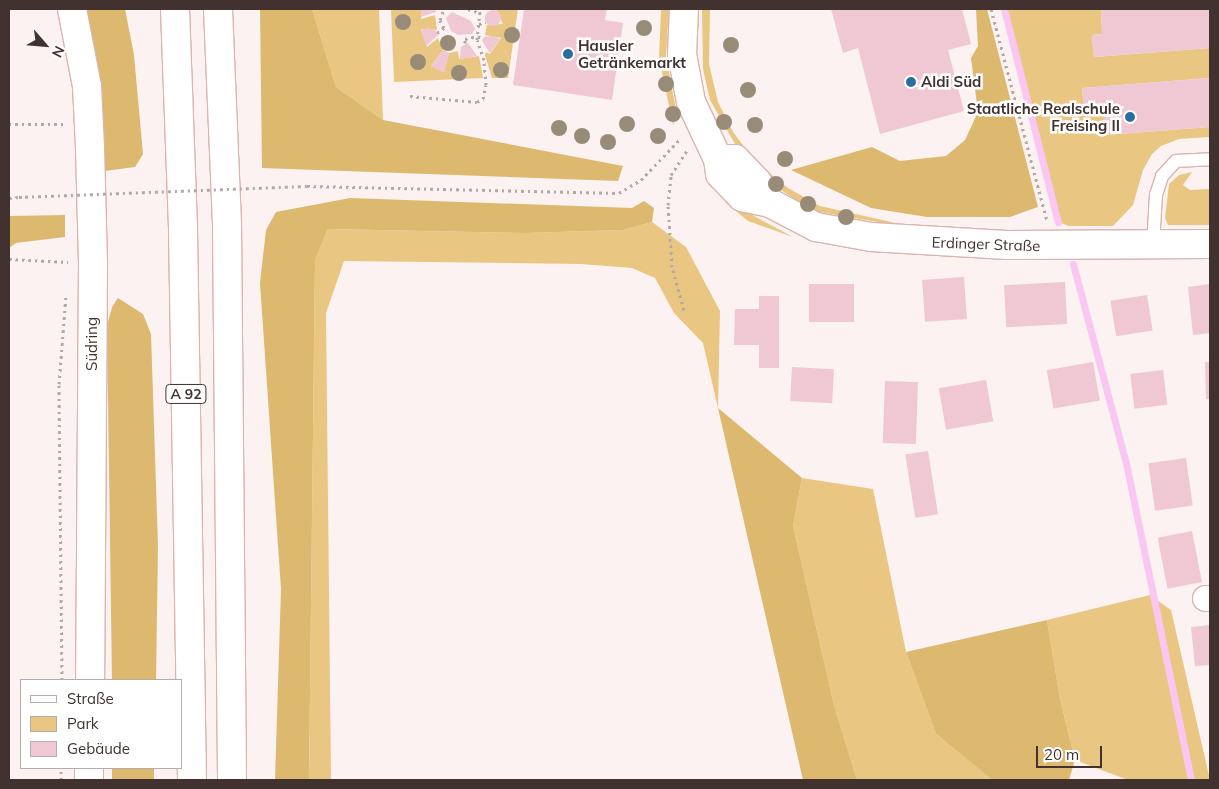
<!DOCTYPE html>
<html>
<head>
<meta charset="utf-8">
<style>
	body { margin:0 }
	#map { position:relative; width:1219px; height:789px; overflow:hidden; background:#fbf2f1; font-family:Mulish,sans-serif }
	div>[style] { position:absolute }
	[style*='--x'] { left:calc(var(--x)*1px); top:calc(var(--y)*1px); width:calc(var(--w)*1px); rotate:calc(var(--a)*1deg) }
	.green>* { inset:0; background:#e9c782 }
	.forest>* { inset:0; background:#ddb970; transform-origin:0 0 }
	.stream>* { height:7px; margin:-3.5px; padding:0 3.5px; transform-origin:3.5px; border-radius:3.5px; background:#fac7f2 }
	.building>* { inset:0; background:#efc8d3; transform-origin:0 0 }
	.round { border-radius:50% }
	.path>* { height:3px; margin-top:-1.5px; transform-origin:0; background:repeating-linear-gradient(90deg,#b3a8a6 0 2.5px,transparent 0 6.5px) }
	.roads { filter:drop-shadow(1px 0 #dbb4ae) drop-shadow(-1px 0 #dbb4ae) drop-shadow(0 1px #dbb4ae) drop-shadow(0 -1px #dbb4ae) }
	.lane>* { height:12px; margin:-6px; padding:0 6px; transform-origin:6px; border-radius:6px; background:#fff }
	.street>* { height:25px; margin:-12.5px; padding:0 12.5px; transform-origin:12.5px; border-radius:12.5px; background:#fff }
	.secondary>* { height:28px; margin:-14px; padding:0 14px; transform-origin:14px; border-radius:14px; background:#fff }
	.highway>* { height:28px; margin:-14px; padding:0 14px; transform-origin:14px; border-radius:14px; background:#fff }
	.path-bridge>* { height:3px; margin-top:-1.5px; transform-origin:0; background:repeating-linear-gradient(90deg,#b3a8a6 0 2.5px,transparent 0 6.5px) }
	.trees>* { width:16px; height:16px; margin:-8px; border-radius:50%; background:#988c79 }
	.dots>* { width:14px; height:14px; translate:-50% -50%; box-sizing:border-box; border:2px solid #fff; border-radius:50% }
	span { translate:-50% -50%; white-space:nowrap; text-align:center; line-height:1.15; -webkit-text-stroke:5px #fff; paint-order:stroke }
	.shield-label span { padding:1px 4px; background:#fff; border:1px solid; border-radius:4px; -webkit-text-stroke-width:0 }
	.shield-label { font-size:14px; color:#41322f; font-weight:700 }
	.poi-label { font-size:15px; color:#41322f; font-weight:700 }
	.left { translate:0 -50%; text-align:left }
	.right { translate:-100% -50%; text-align:right }
	.street-label { font-size:15px; color:#41322f }
	.frame { position:absolute; inset:0; border:10px solid #41322f; pointer-events:none }
	.legend { position:absolute; left:20px; top:679px; width:162px; height:90px; box-sizing:border-box; background:#fff; border:1px solid #b3adac; margin:0; padding:6px 9px; list-style:none; font-size:15px; color:#41322f }
	.legend li { display:flex; align-items:center; gap:10px; height:25px }
	.legend b { width:25px; border:1px solid #b3adac }
	.north { position:absolute; left:20px; top:20px; width:50px; height:50px; -webkit-text-stroke:4px #fff; paint-order:stroke; rotate:117deg; font-size:14px; font-weight:700; line-height:20px; text-align:center; color:#41322f }
	.north::after { content:''; display:block; margin:auto; width:18px; height:22px; background:#41322f; clip-path:polygon(50% 0,100% 100%,50% 72%,0 100%) }
	.scale { position:absolute; left:1036px; top:746px; width:66px; height:22px; box-sizing:border-box; border:2px solid #41322f; border-top:0; padding-left:6px; font-size:15px; line-height:18px; white-space:nowrap; color:#41322f; -webkit-text-stroke:4px #fff; paint-order:stroke }
</style>
</head>
<body>
<div id="map">
	<div class="green">
		<i style="clip-path:polygon(312px 9px,379px 9px,383px 120px,336px 87px)"></i>
		<i style="clip-path:polygon(391px 9px,422px 9px,421px 19px,435px 15px,437px 30px,421px 29px,427px 47px,438px 38px,443px 50px,431px 66px,444px 72px,449px 53px,458px 51px,459px 59px,479px 56px,483px 78px,394px 82px)"></i>
		<i style="clip-path:polygon(496px 9px,518px 9px,508px 78px,492px 78px,485px 55px,486px 52px,490px 54px,501px 38px,485px 35px,487px 25px,503px 24px)"></i>
		<i style="clip-path:polygon(661px 9px,669px 9px,666px 56px,677px 115px,673px 125px,659px 58px)"></i>
		<i style="clip-path:polygon(702px 9px,710px 9px,709px 64px,718px 102px,733px 132px,752px 157px,739px 151px,710px 100px,703px 69px)"></i>
		<i style="clip-path:polygon(1004px 9px,1101px 9px,1102px 34px,1092px 35px,1094px 57px,1210px 48px,1210px 78px,1082px 88px,1084px 106px,1103px 105px,1105px 135px,1210px 127px,1210px 137px,1179px 139px,1161px 146px,1152px 154px,1143px 170px,1133px 205px,1113px 226px,1069px 226px,1061px 223px)"></i>
		<i style="clip-path:polygon(762px 167px,788px 188px,820px 206px,931px 231px,813px 211px,763px 178px,757px 171px)"></i>
		<i style="clip-path:polygon(1192px 172px,1183px 185px,1190px 190px,1210px 189px,1210px 225px,1168px 225px,1165px 218px,1169px 184px,1179px 175px)"></i>
		<i style="clip-path:polygon(730px 195px,754px 216px,793px 237px,748px 221px,725px 202px)"></i>
		<i style="clip-path:polygon(652px 222px,686px 247px,720px 311px,718px 408px,703px 343px,674px 313px,655px 278px,632px 268px,581px 264px,344px 261px,326px 313px,331px 780px,309px 780px,315px 260px,328px 229px,526px 233px,623px 230px)"></i>
		<i style="clip-path:polygon(802px 478px,873px 489px,906px 652px,936px 734px,992px 780px,857px 780px,834px 705px,793px 526px)"></i>
		<i style="clip-path:polygon(1150px 595px,1171px 610px,1210px 780px,1128px 780px,1075px 760px,1060px 699px,1047px 620px)"></i>
	</div>
	<div class="forest">
		<i style="clip-path:polygon(87px 9px,125px 9px,134px 55px,143px 154px,135px 167px,105px 171px,98px 66px)"></i>
		<i style="clip-path:polygon(260px 9px,312px 9px,336px 87px,383px 120px,623px 166px,618px 181px,262px 168px)"></i>
		<i style="clip-path:polygon(976px 9px,987px 9px,1038px 207px,1010px 217px,927px 217px,871px 208px,791px 170px,872px 147px,900px 161px,946px 156px,965px 140px,978px 112px,971px 58px,978px 46px)"></i>
		<i style="clip-path:polygon(350px 198px,632px 208px,644px 201px,654px 208px,652px 222px,623px 230px,526px 233px,328px 229px,315px 260px,309px 780px,275px 780px,281px 589px,260px 283px,266px 230px,276px 212px)"></i>
		<i style="clip-path:polygon(65px 215px,65px 237px,16px 243px,9px 248px,9px 216px)"></i>
		<i style="clip-path:polygon(118px 298px,143px 314px,151px 334px,158px 546px,156px 680px,112px 680px,107px 326px,112px 307px)"></i>
		<i style="clip-path:polygon(718px 408px,802px 478px,793px 526px,834px 705px,857px 780px,803px 780px)"></i>
		<i style="clip-path:polygon(1047px 620px,1060px 699px,1075px 760px,1069px 780px,992px 780px,936px 734px,906px 652px)"></i>
		<i style="left:112px;top:768px;width:42px;height:12px"></i>
	</div>
	<div class="stream">
		<i style="--x:1004;--y:9;--w:220;--a:75.8"></i>
		<i style="--x:1073;--y:264;--w:206;--a:75.1"></i>
		<i style="--x:1126;--y:463;--w:324;--a:78.4"></i>
	</div>
	<div class="building">
		<i style="clip-path:polygon(422px 9px,436px 9px,436px 12px,421px 17px)"></i>
		<i style="clip-path:polygon(524px 9px,607px 9px,605px 20px,623px 23px,612px 100px,513px 85px)"></i>
		<i style="clip-path:polygon(831px 9px,962px 9px,971px 44px,948px 50px,964px 111px,880px 134px,858px 48px,843px 53px)"></i>
		<i style="clip-path:polygon(1101px 9px,1210px 9px,1210px 48px,1094px 57px,1092px 35px,1102px 34px)"></i>
		<i class="round" style="left:485px;top:10px;width:16px;height:16px"></i>
		<i style="clip-path:polygon(452px 12px,471px 21px,475px 29px,472px 34px,458px 35px,451px 31px,446px 18px)"></i>
		<i style="clip-path:polygon(428px 28px,436px 31px,438px 35px,426px 46px,421px 30px)"></i>
		<i style="clip-path:polygon(492px 36px,500px 39px,490px 53px,482px 41px,484px 37px)"></i>
		<i style="clip-path:polygon(468px 43px,477px 56px,460px 59px,461px 47px)"></i>
		<i style="clip-path:polygon(443px 50px,449px 53px,444px 73px,431px 66px)"></i>
		<i style="clip-path:polygon(1210px 78px,1210px 127px,1105px 135px,1103px 105px,1084px 106px,1082px 88px)"></i>
		<i style="left:964px;top:277px;width:42px;height:42px;rotate:86deg"></i>
		<i style="left:1065px;top:282px;width:42px;height:61px;rotate:87deg"></i>
		<i style="left:809px;top:284px;width:45px;height:38px"></i>
		<i style="clip-path:polygon(1210px 284px,1210px 333px,1193px 335px,1188px 287px)"></i>
		<i style="left:1147px;top:295px;width:36px;height:37px;rotate:81deg"></i>
		<i style="clip-path:polygon(759px 296px,779px 296px,779px 368px,759px 368px,759px 345px,734px 345px,735px 309px,759px 309px)"></i>
		<i style="left:1093px;top:362px;width:39px;height:47px;rotate:80deg"></i>
		<i style="clip-path:polygon(1205px 362px,1210px 362px,1210px 399px,1206px 399px)"></i>
		<i style="left:792px;top:367px;width:42px;height:34px;rotate:3deg"></i>
		<i style="left:1163px;top:370px;width:35px;height:33px;rotate:83deg"></i>
		<i style="left:986px;top:380px;width:42px;height:48px;rotate:80deg"></i>
		<i style="left:885px;top:381px;width:33px;height:62px;rotate:2deg"></i>
		<i style="left:928px;top:451px;width:64px;height:23px;rotate:81deg"></i>
		<i style="left:1186px;top:458px;width:48px;height:38px;rotate:82deg"></i>
		<i style="left:1192px;top:531px;width:52px;height:35px;rotate:79deg"></i>
		<i style="clip-path:polygon(1210px 625px,1210px 665px,1195px 666px,1191px 627px)"></i>
	</div>
	<div class="path">
		<i style="--x:468;--y:9;--w:13;--a:18"></i>
		<i style="--x:991;--y:9;--w:219;--a:75.2"></i>
		<i style="--x:479;--y:24;--w:7;--a:-16"></i>
		<i style="--x:437;--y:33;--w:9;--a:-36"></i>
		<i style="--x:444;--y:28;--w:9;--a:-117"></i>
		<i style="--x:440;--y:20;--w:12;--a:-70"></i>
		<i style="--x:465;--y:43;--w:4;--a:-90"></i>
		<i style="--x:465;--y:39;--w:13;--a:-13"></i>
		<i style="--x:478;--y:36;--w:6;--a:31"></i>
		<i style="--x:410;--y:96;--w:67;--a:5.1"></i>
		<i style="--x:477;--y:102;--w:7;--a:-27"></i>
		<i style="--x:483;--y:99;--w:14;--a:-78"></i>
		<i style="--x:486;--y:85;--w:25;--a:-95"></i>
		<i style="--x:484;--y:60;--w:21;--a:-109"></i>
		<i style="--x:477;--y:40;--w:31;--a:-84"></i>
		<i style="--x:9;--y:124;--w:57;--a:0"></i>
		<i style="--x:307;--y:186;--w:312;--a:1.3"></i>
		<i style="--x:619;--y:193;--w:26;--a:-31"></i>
		<i style="--x:641;--y:180;--w:58;--a:-46.4"></i>
		<i style="--x:9;--y:198;--w:10;--a:-6"></i>
		<i style="--x:9;--y:259;--w:59;--a:2.9"></i>
		<i style="--x:684;--y:310;--w:45;--a:-105.6"></i>
		<i style="--x:672;--y:267;--w:62;--a:-93.7"></i>
		<i style="--x:668;--y:205;--w:30;--a:-84"></i>
		<i style="--x:671;--y:175;--w:30;--a:-57"></i>
		<i style="--x:62;--y:680;--w:296;--a:-90.6"></i>
		<i style="--x:59;--y:384;--w:89;--a:-85.5"></i>
		<i style="--x:61;--y:780;--w:12;--a:-90"></i>
	</div>
	<div class="roads">
		<div class="lane">
			<i style="--x:1153;--y:245;--w:50;--a:-86.6"></i>
			<i style="--x:1156;--y:195;--w:20;--a:-72"></i>
			<i style="--x:1162;--y:176;--w:21;--a:-47"></i>
			<i style="--x:1176;--y:161;--w:34;--a:-3"></i>
		</div>
		<div class="street">
			<i style="--x:1205;--y:598;--w:5;--a:0"></i>
		</div>
		<div class="secondary">
			<i style="--x:72;--y:9;--w:78;--a:79"></i>
			<i style="--x:87;--y:86;--w:62;--a:87.2"></i>
			<i style="--x:90;--y:148;--w:118;--a:88.5"></i>
			<i style="--x:93;--y:266;--w:414;--a:90.4"></i>
			<i style="--x:684;--y:9;--w:45;--a:92.5"></i>
			<i style="--x:682;--y:54;--w:49;--a:79.4"></i>
			<i style="--x:691;--y:102;--w:63;--a:64.7"></i>
			<i style="--x:718;--y:159;--w:15;--a:82"></i>
			<i style="--x:720;--y:174;--w:32;--a:46"></i>
			<i style="--x:742;--y:197;--w:29;--a:12"></i>
			<i style="--x:770;--y:203;--w:52;--a:27.6"></i>
			<i style="--x:816;--y:227;--w:56;--a:10.3"></i>
			<i style="--x:871;--y:237;--w:136;--a:3.4"></i>
			<i style="--x:1007;--y:245;--w:203;--a:-0.3"></i>
			<i style="--x:718;--y:159;--w:17;--a:0"></i>
			<i style="--x:735;--y:159;--w:32;--a:46"></i>
			<i style="--x:757;--y:182;--w:25;--a:58"></i>
			<i style="--x:89;--y:780;--w:12;--a:-90"></i>
		</div>
		<div class="highway">
			<i style="--x:175;--y:9;--w:221;--a:87.9"></i>
			<i style="--x:183;--y:230;--w:550;--a:89.06"></i>
			<i style="--x:218;--y:9;--w:215;--a:87.6"></i>
			<i style="--x:227;--y:224;--w:556;--a:89.48"></i>
		</div>
	</div>
	<div class="path-bridge">
		<i style="--x:19;--y:197;--w:288;--a:-2.2"></i>
	</div>
	<div class="trees">
		<i style="left:403px;top:22px"></i>
		<i style="left:644px;top:28px"></i>
		<i style="left:512px;top:35px"></i>
		<i style="left:448px;top:43px"></i>
		<i style="left:731px;top:45px"></i>
		<i style="left:418px;top:62px"></i>
		<i style="left:501px;top:70px"></i>
		<i style="left:459px;top:73px"></i>
		<i style="left:666px;top:84px"></i>
		<i style="left:748px;top:90px"></i>
		<i style="left:673px;top:114px"></i>
		<i style="left:724px;top:122px"></i>
		<i style="left:627px;top:124px"></i>
		<i style="left:755px;top:125px"></i>
		<i style="left:559px;top:128px"></i>
		<i style="left:582px;top:136px"></i>
		<i style="left:658px;top:136px"></i>
		<i style="left:608px;top:142px"></i>
		<i style="left:785px;top:159px"></i>
		<i style="left:776px;top:184px"></i>
		<i style="left:808px;top:204px"></i>
		<i style="left:846px;top:217px"></i>
	</div>
	<div class="dots">
		<i style="left:568px;top:54px;background:#2b6ca2"></i>
		<i style="left:911px;top:82px;background:#2b6ca2"></i>
		<i style="left:1130px;top:117px;background:#2b6ca2"></i>
	</div>
	<div class="shield-label">
		<span style="left:186px;top:394px">A 92</span>
	</div>
	<div class="poi-label">
		<span class="left" style="left:578px;top:54px">Hausler<br>Getränkemarkt</span>
		<span class="left" style="left:921px;top:82px">Aldi Süd</span>
		<span class="right" style="left:1120px;top:117px">Staatliche Realschule<br>Freising II</span>
	</div>
	<div class="street-label">
		<span style="left:986px;top:244px;rotate:2deg">Erdinger Straße</span>
		<span style="left:92px;top:344px;rotate:-90deg">Südring</span>
	</div>
	<div class="frame"></div>
	<ul class="legend">
	<li><b style="height:6px;background:#fff"></b>Straße</li>
	<li><b style="height:14px;background:#e9c782"></b>Park</li>
	<li><b style="height:14px;background:#efc8d3"></b>Gebäude</li>
	</ul>
	<div class="north">N</div>
	<div class="scale">20 m</div>
</div>
</body>
</html>
